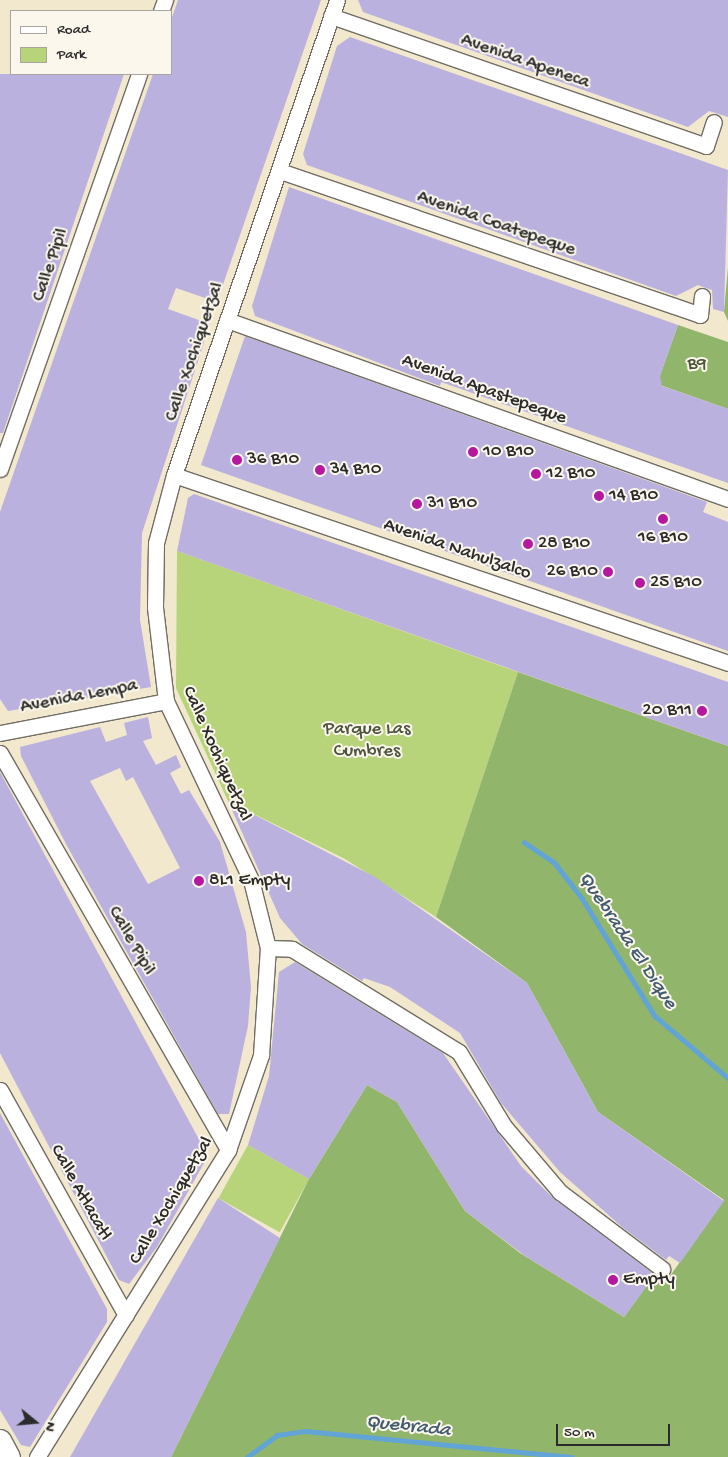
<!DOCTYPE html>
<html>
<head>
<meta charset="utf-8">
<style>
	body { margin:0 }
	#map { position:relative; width:728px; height:1457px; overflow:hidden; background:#f2e8ce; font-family:"Gochi Hand",sans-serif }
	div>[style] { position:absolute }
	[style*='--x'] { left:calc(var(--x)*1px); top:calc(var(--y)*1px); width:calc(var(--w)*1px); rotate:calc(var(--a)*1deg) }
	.green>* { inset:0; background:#b7d47b; transform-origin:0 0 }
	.forest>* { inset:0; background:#91b66b }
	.stream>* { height:4.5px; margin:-2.25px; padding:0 2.25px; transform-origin:2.25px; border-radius:2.25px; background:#61a4d5 }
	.building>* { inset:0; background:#bbb1de }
	.roads { filter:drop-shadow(1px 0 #716d64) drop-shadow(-1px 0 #716d64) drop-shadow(0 1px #716d64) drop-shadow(0 -1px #716d64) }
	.street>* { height:15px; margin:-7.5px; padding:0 7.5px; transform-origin:7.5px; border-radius:7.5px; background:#fff }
	.secondary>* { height:21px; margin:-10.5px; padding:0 10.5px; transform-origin:10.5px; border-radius:10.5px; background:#fff }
	.dots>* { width:14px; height:14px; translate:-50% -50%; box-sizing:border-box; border:2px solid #fbf7ec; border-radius:50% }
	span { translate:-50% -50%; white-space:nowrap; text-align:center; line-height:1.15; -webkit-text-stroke:4px #fbf7ec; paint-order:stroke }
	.street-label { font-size:19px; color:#2b2b2b }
	.park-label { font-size:19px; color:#4e553f }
	.poi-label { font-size:19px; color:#2b2b2b }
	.left { translate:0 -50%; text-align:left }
	.right { translate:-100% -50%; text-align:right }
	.water-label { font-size:20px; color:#415b6f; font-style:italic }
	.legend { position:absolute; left:10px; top:10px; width:162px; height:65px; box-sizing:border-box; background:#fbf7ec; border:1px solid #a8a59f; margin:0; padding:6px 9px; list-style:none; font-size:15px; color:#2b2b2b }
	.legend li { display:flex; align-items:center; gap:10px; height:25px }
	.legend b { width:25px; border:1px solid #a8a59f }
	.north { position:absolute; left:10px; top:1397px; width:50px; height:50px; -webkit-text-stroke:4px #fbf7ec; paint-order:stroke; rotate:107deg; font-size:14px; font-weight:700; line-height:20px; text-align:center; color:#2b2b2b }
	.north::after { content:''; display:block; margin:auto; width:18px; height:22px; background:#2b2b2b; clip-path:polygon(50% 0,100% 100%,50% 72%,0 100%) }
	.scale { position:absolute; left:556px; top:1424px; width:114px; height:22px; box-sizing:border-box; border:2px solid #2b2b2b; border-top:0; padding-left:6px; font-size:15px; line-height:18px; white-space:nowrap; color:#2b2b2b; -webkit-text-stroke:4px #fbf7ec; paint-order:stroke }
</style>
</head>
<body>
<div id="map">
	<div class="green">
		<i style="clip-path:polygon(177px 551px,518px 672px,436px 917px,345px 859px,228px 801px,176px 688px)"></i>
		<i style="left:248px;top:1145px;width:70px;height:61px;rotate:29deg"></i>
	</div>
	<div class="forest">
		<i style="clip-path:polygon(728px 267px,728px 321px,724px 312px)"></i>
		<i style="clip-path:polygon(678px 325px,728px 342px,728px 409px,657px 384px)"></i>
		<i style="clip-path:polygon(518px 672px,728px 746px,728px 1457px,171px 1457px,309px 1179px,367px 1085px,397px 1102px,465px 1211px,520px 1253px,624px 1317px,654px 1276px,665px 1283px,724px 1200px,598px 1112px,527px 983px,436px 917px)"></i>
	</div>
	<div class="stream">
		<i style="--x:524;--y:842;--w:36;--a:34"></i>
		<i style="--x:554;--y:862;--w:46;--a:52.1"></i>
		<i style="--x:582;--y:898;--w:139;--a:58.3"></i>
		<i style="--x:655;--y:1016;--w:96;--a:40.3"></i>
		<i style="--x:247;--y:1457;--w:37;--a:-36"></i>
		<i style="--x:277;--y:1435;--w:29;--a:-8"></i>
		<i style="--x:306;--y:1431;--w:267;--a:5.6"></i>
	</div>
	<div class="building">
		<i style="clip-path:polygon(178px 0,321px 0,217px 302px,176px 288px,168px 309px,210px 324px,142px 533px,140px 620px,151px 687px,8px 711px,0 699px,0 512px,153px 74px,171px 74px,171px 20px)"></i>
		<i style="clip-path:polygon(358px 0,728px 0,728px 117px,709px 111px,688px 127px,363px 12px)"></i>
		<i style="clip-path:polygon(350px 37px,728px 170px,724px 312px,713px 309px,712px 290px,703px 287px,698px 285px,676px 296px,307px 165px,303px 154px,337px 46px)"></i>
		<i style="clip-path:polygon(0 74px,124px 74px,3px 433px,0 433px)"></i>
		<i style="clip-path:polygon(289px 187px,678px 325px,660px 376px,662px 386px,728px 409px,728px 483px,441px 382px,440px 386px,255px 316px,252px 306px)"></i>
		<i style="clip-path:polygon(245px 336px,707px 502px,703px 512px,728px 522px,728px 651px,201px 465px)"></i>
		<i style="clip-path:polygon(194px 494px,728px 682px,728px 746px,177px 551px,188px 498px)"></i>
		<i style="clip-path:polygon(evenodd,148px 717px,152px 738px,143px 741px,156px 765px,176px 755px,181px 767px,170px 773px,181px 794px,189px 790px,220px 842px,246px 932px,251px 987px,248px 1026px,229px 1114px,218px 1114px,67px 846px,21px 756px,20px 747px,100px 727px,106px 742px,127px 735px,124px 723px,148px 717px,120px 768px,126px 781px,133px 777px,180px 868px,148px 884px,90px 781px,120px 768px)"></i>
		<i style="clip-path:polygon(0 772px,208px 1156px,157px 1247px,129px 1284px,119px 1280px,0 1053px)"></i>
		<i style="clip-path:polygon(228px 801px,375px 877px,527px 983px,598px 1112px,724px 1201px,680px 1263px,669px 1256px,666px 1260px,622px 1227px,560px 1172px,501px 1103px,460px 1033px,390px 987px,364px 978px,362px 981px,302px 944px,280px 918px)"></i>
		<i style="clip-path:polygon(295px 962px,443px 1053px,521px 1166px,554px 1199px,655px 1275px,624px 1317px,525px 1256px,465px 1211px,397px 1102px,367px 1085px,309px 1179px,248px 1145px,269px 1076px,279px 972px)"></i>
		<i style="clip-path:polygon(0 1113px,107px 1309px,107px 1322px,30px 1447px,21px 1445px,0 1410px)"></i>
		<i style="clip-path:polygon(218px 1198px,280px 1238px,171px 1457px,70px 1457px)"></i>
	</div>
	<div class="roads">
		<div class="street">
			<i style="--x:161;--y:11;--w:12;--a:-70"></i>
			<i style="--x:331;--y:16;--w:397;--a:19.1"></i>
			<i style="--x:706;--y:146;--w:25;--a:-72"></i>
			<i style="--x:280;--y:171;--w:444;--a:18.9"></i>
			<i style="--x:700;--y:315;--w:19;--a:-84"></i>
			<i style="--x:227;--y:320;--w:532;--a:19.66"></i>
			<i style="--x:0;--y:469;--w:419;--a:-70.6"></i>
			<i style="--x:174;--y:475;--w:585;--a:18.74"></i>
			<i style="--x:0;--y:733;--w:169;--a:-10.9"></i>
			<i style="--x:0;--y:753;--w:458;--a:60.1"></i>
			<i style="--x:268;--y:948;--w:24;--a:2"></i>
			<i style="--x:292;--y:949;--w:196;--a:31.7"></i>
			<i style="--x:459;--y:1052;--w:87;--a:58.7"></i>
			<i style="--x:504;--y:1126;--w:87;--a:49.7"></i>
			<i style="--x:560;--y:1192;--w:128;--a:37"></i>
			<i style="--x:0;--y:1090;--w:258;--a:60.8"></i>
			<i style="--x:37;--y:1457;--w:362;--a:-58.1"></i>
			<i style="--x:228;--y:1150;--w:101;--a:-70.8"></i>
			<i style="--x:261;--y:1055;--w:107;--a:-86.3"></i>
			<i style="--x:268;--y:948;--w:70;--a:-104"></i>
			<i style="--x:251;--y:880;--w:198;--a:-115.4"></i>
			<i style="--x:166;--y:701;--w:95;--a:-96.7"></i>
			<i style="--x:155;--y:607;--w:64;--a:-89.1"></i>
			<i style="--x:156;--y:543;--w:70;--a:-75.2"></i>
			<i style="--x:174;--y:475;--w:502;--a:-71.06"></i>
		</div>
		<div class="secondary">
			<i style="--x:0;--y:1440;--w:19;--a:62"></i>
		</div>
	</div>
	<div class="dots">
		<i style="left:473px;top:452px;background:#b5179e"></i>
		<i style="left:237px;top:460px;background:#b5179e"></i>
		<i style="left:320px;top:470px;background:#b5179e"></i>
		<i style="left:536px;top:474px;background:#b5179e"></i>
		<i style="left:599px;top:496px;background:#b5179e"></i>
		<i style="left:417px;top:504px;background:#b5179e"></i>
		<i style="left:663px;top:519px;background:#b5179e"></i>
		<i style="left:528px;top:544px;background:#b5179e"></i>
		<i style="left:608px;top:572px;background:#b5179e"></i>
		<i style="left:640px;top:583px;background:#b5179e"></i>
		<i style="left:702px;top:711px;background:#b5179e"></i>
		<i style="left:199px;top:881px;background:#b5179e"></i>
		<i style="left:613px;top:1280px;background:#b5179e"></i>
	</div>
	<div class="street-label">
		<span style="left:525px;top:62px;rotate:19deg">Avenida Apeneca</span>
		<span style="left:496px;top:224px;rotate:19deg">Avenida Coatepeque</span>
		<span style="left:51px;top:265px;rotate:-71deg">Calle Pipil</span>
		<span style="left:195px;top:352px;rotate:-71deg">Calle Xochiquetzal</span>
		<span style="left:484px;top:390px;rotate:20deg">Avenida Apastepeque</span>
		<span style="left:457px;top:550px;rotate:19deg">Avenida Nahulzalco</span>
		<span style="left:79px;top:697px;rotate:-11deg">Avenida Lempa</span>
		<span style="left:216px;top:754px;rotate:66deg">Calle Xochiquetzal</span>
		<span style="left:131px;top:941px;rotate:60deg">Calle Pipil</span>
		<span style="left:80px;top:1193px;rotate:61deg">Calle Atlacatl</span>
		<span style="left:172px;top:1201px;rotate:-59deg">Calle Xochiquetzal</span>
	</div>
	<div class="park-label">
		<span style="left:697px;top:365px">B9</span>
		<span style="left:367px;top:741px">Parque Las<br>Cumbres</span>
	</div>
	<div class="poi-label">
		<span class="left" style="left:483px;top:452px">10 B10</span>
		<span class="left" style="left:247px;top:460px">36 B10</span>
		<span class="left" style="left:330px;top:470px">34 B10</span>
		<span class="left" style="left:546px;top:474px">12 B10</span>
		<span class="left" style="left:609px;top:496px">14 B10</span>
		<span class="left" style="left:427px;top:504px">31 B10</span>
		<span style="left:663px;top:538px">16 B10</span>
		<span class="left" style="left:538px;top:544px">28 B10</span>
		<span class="right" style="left:598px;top:572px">26 B10</span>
		<span class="left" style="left:650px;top:583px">25 B10</span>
		<span class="right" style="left:692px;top:711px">20 B11</span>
		<span class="left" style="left:209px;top:881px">8L1 Empty</span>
		<span class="left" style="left:623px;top:1280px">Empty</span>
	</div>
	<div class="water-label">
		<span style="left:627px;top:941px;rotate:56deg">Quebrada El Dique</span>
		<span style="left:408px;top:1427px;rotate:6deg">Quebrada</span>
	</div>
	<ul class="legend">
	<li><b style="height:6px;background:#fff"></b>Road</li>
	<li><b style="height:14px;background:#b7d47b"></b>Park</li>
	</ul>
	<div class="north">N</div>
	<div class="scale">50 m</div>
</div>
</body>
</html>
